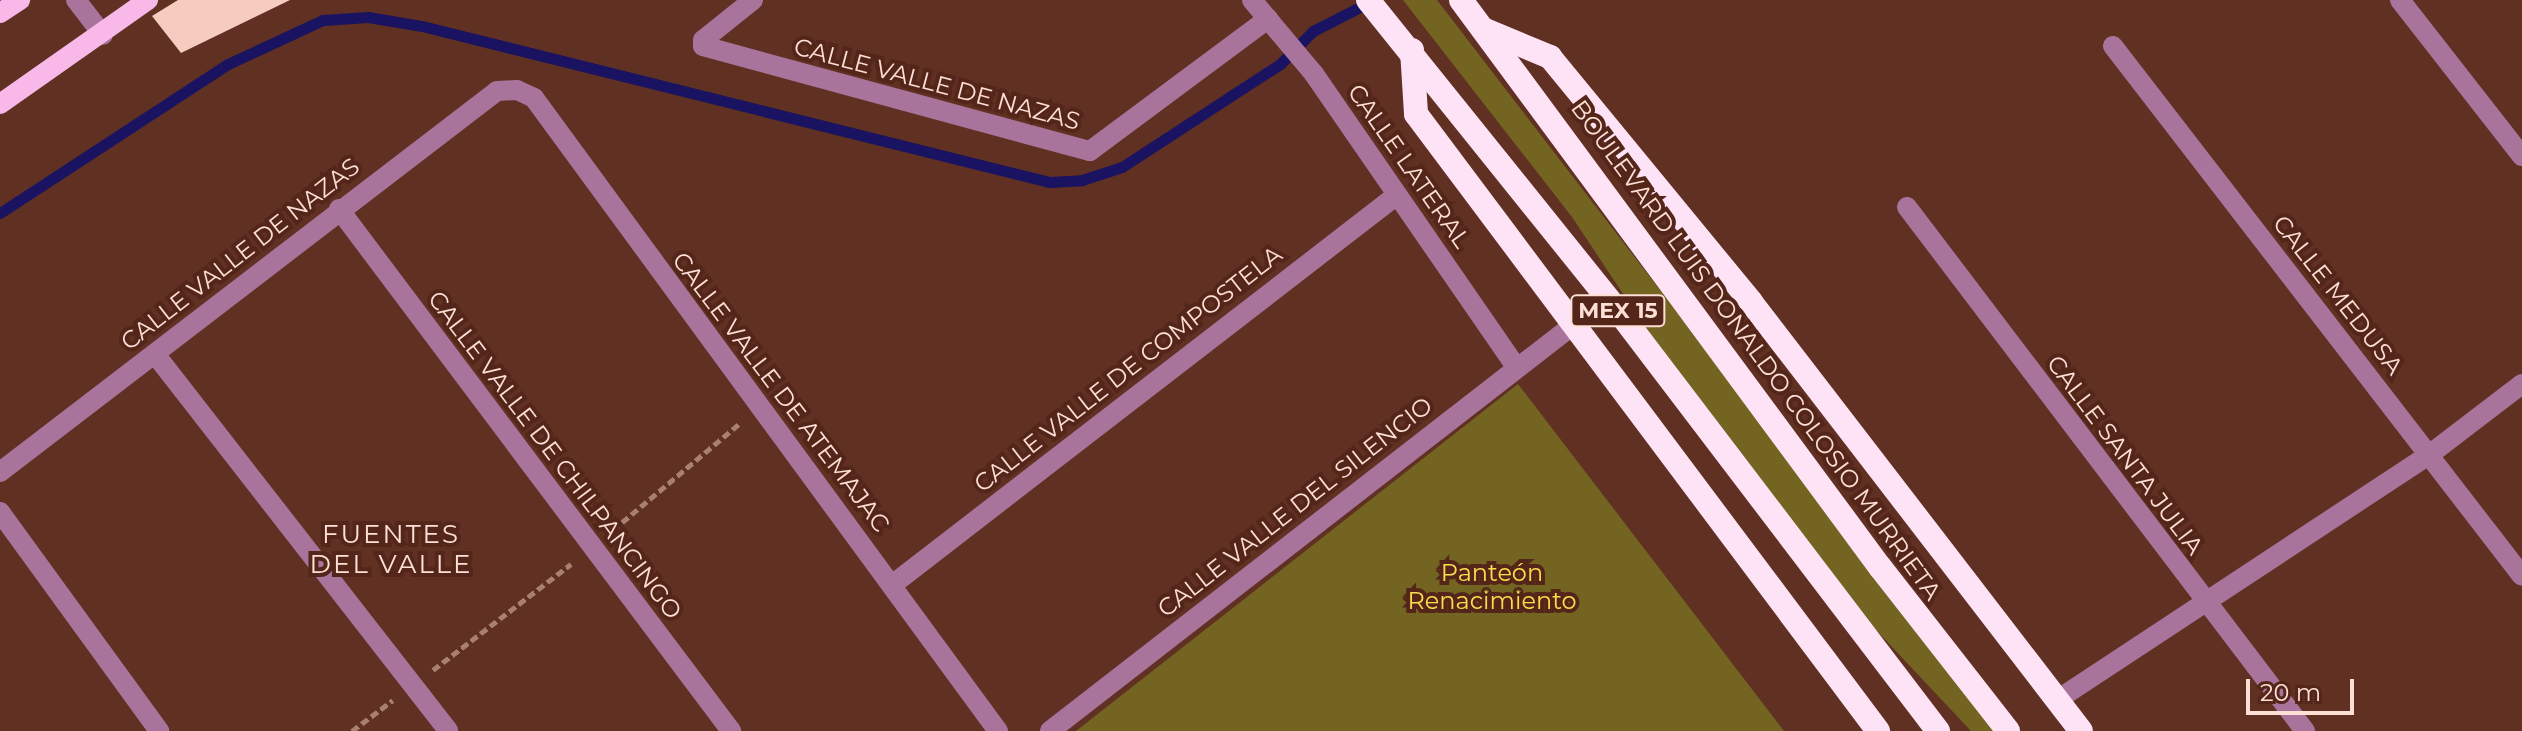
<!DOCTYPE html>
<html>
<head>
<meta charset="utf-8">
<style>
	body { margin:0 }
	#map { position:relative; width:2522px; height:731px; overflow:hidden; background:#603023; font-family:Montserrat,sans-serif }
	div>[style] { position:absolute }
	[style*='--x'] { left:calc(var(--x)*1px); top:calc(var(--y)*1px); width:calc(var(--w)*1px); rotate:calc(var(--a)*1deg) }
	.green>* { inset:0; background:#736422 }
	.stream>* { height:11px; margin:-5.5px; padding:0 5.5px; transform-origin:5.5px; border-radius:5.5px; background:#191361 }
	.building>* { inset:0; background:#f7ccc0 }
	.path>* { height:5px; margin-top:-2.5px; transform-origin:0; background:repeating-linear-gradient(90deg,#a77f73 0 8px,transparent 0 12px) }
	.minor>* { height:20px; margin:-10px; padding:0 10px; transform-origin:10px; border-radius:10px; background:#a9749c }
	.major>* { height:20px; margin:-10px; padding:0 10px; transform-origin:10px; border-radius:10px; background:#f8b8e8 }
	.highway>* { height:24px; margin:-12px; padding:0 12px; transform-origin:12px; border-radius:12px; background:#fde3f5 }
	span { translate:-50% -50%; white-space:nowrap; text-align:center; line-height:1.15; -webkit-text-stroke:8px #542619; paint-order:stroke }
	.shield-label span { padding:2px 6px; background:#542619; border:2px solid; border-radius:6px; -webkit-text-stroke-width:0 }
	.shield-label { font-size:22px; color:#fedfd6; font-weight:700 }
	.street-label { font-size:24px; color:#fedfd6 }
	.park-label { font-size:24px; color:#fddc4c }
	.neighbourhood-label { font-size:26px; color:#fedfd6; letter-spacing:2px }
	.scale { position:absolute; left:2246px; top:679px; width:108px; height:36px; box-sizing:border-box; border:4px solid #fedfd6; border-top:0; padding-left:10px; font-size:24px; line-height:28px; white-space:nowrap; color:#fedfd6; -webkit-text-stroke:6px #542619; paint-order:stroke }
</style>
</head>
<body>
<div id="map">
	<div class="green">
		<i style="clip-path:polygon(1403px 0,1437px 0,1999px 731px,1971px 731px,1862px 615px,1675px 372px,1572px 217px)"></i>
		<i style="clip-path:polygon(1518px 384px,1784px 731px,1076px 731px)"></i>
	</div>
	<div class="stream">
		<i style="--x:0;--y:213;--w:272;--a:-33.2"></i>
		<i style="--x:228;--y:64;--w:105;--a:-24.9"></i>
		<i style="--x:323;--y:20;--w:45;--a:-3.8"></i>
		<i style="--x:368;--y:17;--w:55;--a:9.5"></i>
		<i style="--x:422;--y:26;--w:646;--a:13.97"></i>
		<i style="--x:1049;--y:182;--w:33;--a:-3"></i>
		<i style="--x:1082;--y:180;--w:42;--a:-18"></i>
		<i style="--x:1122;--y:167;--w:189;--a:-33.1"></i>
		<i style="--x:1280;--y:64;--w:47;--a:-45"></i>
		<i style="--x:1313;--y:31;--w:64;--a:-27"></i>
	</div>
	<div class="building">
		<i style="clip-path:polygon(178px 0,290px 0,181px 53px,152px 16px)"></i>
	</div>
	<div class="path">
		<i style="--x:613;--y:530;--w:166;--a:-40.1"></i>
		<i style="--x:433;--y:670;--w:174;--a:-37.5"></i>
		<i style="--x:352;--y:731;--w:51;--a:-37.1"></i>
	</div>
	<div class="minor">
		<i style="--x:76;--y:0;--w:44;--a:52.4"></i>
		<i style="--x:753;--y:0;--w:64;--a:141.3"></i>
		<i style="--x:703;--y:40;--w:6;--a:90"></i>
		<i style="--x:703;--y:46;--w:401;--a:15.2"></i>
		<i style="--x:1090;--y:151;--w:222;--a:-36.6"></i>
		<i style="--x:1252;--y:0;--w:97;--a:50"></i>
		<i style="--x:1314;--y:74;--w:356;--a:55.4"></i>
		<i style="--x:2400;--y:0;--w:198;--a:52"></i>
		<i style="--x:2113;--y:46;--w:669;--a:52.34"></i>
		<i style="--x:1907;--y:207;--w:658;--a:52.78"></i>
		<i style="--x:339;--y:209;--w:653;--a:53.09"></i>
		<i style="--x:155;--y:354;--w:477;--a:52.1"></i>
		<i style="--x:0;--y:472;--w:626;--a:-37.47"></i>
		<i style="--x:497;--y:91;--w:20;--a:-3"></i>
		<i style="--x:517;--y:90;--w:19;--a:25"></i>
		<i style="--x:534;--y:98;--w:785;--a:53.76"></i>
		<i style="--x:0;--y:512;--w:271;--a:54"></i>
		<i style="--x:892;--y:585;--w:638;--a:-37.68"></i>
		<i style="--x:2057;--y:700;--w:445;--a:-33.4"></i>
		<i style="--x:2429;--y:455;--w:117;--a:-37.4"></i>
		<i style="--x:1050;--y:731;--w:662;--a:-37.82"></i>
	</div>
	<div class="major">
		<i style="--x:0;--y:13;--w:24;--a:-33"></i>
		<i style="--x:0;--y:104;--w:181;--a:-35.1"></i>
	</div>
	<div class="highway">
		<i style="--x:1368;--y:0;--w:400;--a:51.2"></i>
		<i style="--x:1619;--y:312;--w:527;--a:52.72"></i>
		<i style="--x:1461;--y:0;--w:705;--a:53.54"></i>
		<i style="--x:1880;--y:567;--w:208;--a:52"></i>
		<i style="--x:1483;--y:29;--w:73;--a:22.7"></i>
		<i style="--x:1550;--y:57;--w:317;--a:50.6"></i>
		<i style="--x:1751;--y:302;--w:541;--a:52.43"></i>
		<i style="--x:1412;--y:50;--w:64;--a:86.4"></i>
		<i style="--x:1416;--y:114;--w:771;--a:53.17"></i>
	</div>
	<div class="shield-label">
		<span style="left:1618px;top:311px">MEX 15</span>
	</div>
	<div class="street-label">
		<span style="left:937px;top:84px;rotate:15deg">CALLE VALLE DE NAZAS</span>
		<span style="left:1409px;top:166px;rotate:55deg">CALLE LATERAL</span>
		<span style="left:240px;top:254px;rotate:-38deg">CALLE VALLE DE NAZAS</span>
		<span style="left:2338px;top:295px;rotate:52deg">CALLE MEDUSA</span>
		<span style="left:1756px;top:350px;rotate:54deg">BOULEVARD LUIS DONALDO COLOSIO MURRIETA</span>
		<span style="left:1128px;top:369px;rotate:-38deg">CALLE VALLE DE COMPOSTELA</span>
		<span style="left:781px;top:392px;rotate:53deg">CALLE VALLE DE ATEMAJAC</span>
		<span style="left:555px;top:455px;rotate:53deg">CALLE VALLE DE CHILPANCINGO</span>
		<span style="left:2125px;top:455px;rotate:53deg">CALLE SANTA JULIA</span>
		<span style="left:1295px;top:507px;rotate:-38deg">CALLE VALLE DEL SILENCIO</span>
	</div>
	<div class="park-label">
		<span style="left:1492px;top:587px">Panteón<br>Renacimiento</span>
	</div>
	<div class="neighbourhood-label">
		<span style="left:391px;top:550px">FUENTES<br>DEL VALLE</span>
	</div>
	<div class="scale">20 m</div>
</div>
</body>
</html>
